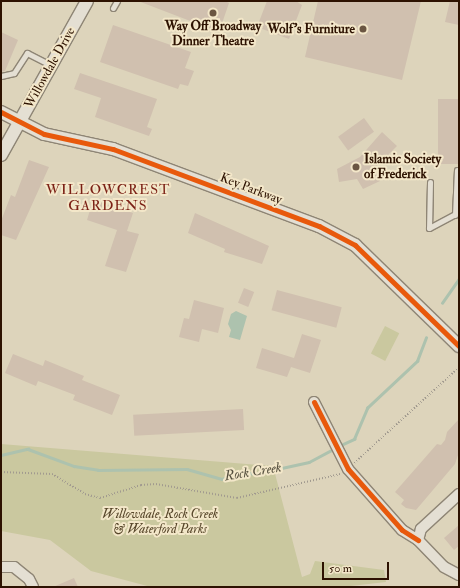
<!DOCTYPE html>
<html>
<head>
<meta charset="utf-8">
<style>
	body { margin:0 }
	#map { position:relative; width:460px; height:588px; overflow:hidden; background:#ddd4bb; font-family:"IM FELL Double Pica",serif }
	div>[style] { position:absolute }
	[style*='--x'] { left:calc(var(--x)*1px); top:calc(var(--y)*1px); width:calc(var(--w)*1px); rotate:calc(var(--a)*1deg) }
	.green>* { inset:0; background:#cac89f; transform-origin:0 0 }
	.water>* { inset:0; background:#adc2ae }
	.stream>* { height:2.5px; margin:-1.25px; padding:0 1.25px; transform-origin:1.25px; border-radius:1.25px; background:#adc2ae }
	.building>* { inset:0; background:#d0c0af; transform-origin:0 0 }
	.path>* { height:1.5px; margin-top:-0.75px; transform-origin:0; background:repeating-linear-gradient(90deg,#a19a8f 0 1px,transparent 0 3px) }
	.roads { filter:drop-shadow(1px 0 #8e8575) drop-shadow(-1px 0 #8e8575) drop-shadow(0 1px #8e8575) drop-shadow(0 -1px #8e8575) }
	.service>* { height:5px; margin:-2.5px; padding:0 2.5px; transform-origin:2.5px; border-radius:2.5px; background:#e4dfd3 }
	.minor>* { height:10px; margin:-5px; padding:0 5px; transform-origin:5px; border-radius:5px; background:#e4dfd3 }
	.tertiary>* { height:12px; margin:-6px; padding:0 6px; transform-origin:6px; border-radius:6px; background:#e4dfd3 }
	.cycleway>* { height:5px; margin:-2.5px; padding:0 2.5px; transform-origin:2.5px; border-radius:2.5px; background:#e8590c }
	.dots>* { width:11px; height:11px; translate:-50% -50%; box-sizing:border-box; border:2px solid #f3e7c9; border-radius:50% }
	span { translate:-50% -50%; white-space:nowrap; text-align:center; line-height:1.15; -webkit-text-stroke:4px #f3e7c9; paint-order:stroke }
	.poi-label { font-size:13px; color:#2d1201; font-weight:700 }
	.right { translate:-100% -50%; text-align:right }
	.left { translate:0 -50%; text-align:left }
	.street-label { font-size:13px; color:#2d1201 }
	.park-label { font-size:13px; color:#57462a; font-style:italic }
	.neighbourhood-label { font-size:14px; color:#7a1f14; letter-spacing:1px }
	.water-label { font-size:14px; color:#534d3c; font-style:italic }
	.frame { position:absolute; inset:0; border:2px solid #2d1201; pointer-events:none }
	.scale { position:absolute; left:322px; top:562px; width:67px; height:18px; box-sizing:border-box; border:2px solid #2d1201; border-top:0; padding-left:5px; font-size:12px; line-height:14px; white-space:nowrap; color:#2d1201; -webkit-text-stroke:3px #f3e7c9; paint-order:stroke }
</style>
</head>
<body>
<div id="map">
	<div class="green">
		<i style="left:385px;top:326px;width:16px;height:31px;rotate:27deg"></i>
		<i style="clip-path:polygon(1px 444px,273px 466px,302px 577px,310px 574px,315px 561px,384px 570px,386px 582px,342px 587px,151px 587px,91px 571px,50px 540px,1px 531px)"></i>
	</div>
	<div class="water">
		<i style="clip-path:polygon(236px 311px,247px 316px,240px 340px,229px 337px,231px 330px,228px 324px,231px 314px)"></i>
	</div>
	<div class="stream">
		<i style="--x:442;--y:303;--w:29;--a:-55"></i>
		<i style="--x:339;--y:446;--w:17;--a:-25"></i>
		<i style="--x:354;--y:439;--w:34;--a:-67"></i>
		<i style="--x:367;--y:408;--w:69;--a:-43.2"></i>
		<i style="--x:417;--y:361;--w:25;--a:-69"></i>
		<i style="--x:1;--y:455;--w:28;--a:-13"></i>
		<i style="--x:28;--y:449;--w:49;--a:20.3"></i>
		<i style="--x:74;--y:466;--w:24;--a:9"></i>
		<i style="--x:98;--y:470;--w:89;--a:-0.6"></i>
		<i style="--x:187;--y:469;--w:36;--a:16"></i>
		<i style="--x:222;--y:479;--w:22;--a:-21"></i>
		<i style="--x:243;--y:471;--w:11;--a:15"></i>
		<i style="--x:254;--y:474;--w:56;--a:-12.3"></i>
		<i style="--x:309;--y:462;--w:30;--a:-28"></i>
	</div>
	<div class="building">
		<i style="clip-path:polygon(138px 1px,225px 1px,229px 3px,219px 32px)"></i>
		<i style="clip-path:polygon(267px 1px,296px 1px,302px 5px,289px 39px,257px 27px)"></i>
		<i style="clip-path:polygon(318px 1px,421px 1px,402px 80px,305px 57px)"></i>
		<i style="clip-path:polygon(450px 1px,459px 1px,459px 25px,445px 22px)"></i>
		<i style="clip-path:polygon(113px 25px,191px 52px,185px 68px,194px 71px,188px 86px,180px 84px,178px 89px,100px 62px)"></i>
		<i style="clip-path:polygon(1px 32px,18px 40px,5px 71px,1px 72px)"></i>
		<i style="clip-path:polygon(80px 73px,157px 99px,147px 127px,152px 129px,149px 136px,95px 117px,101px 98px,74px 89px)"></i>
		<i style="left:438px;top:99px;width:21px;height:65px"></i>
		<i style="left:364px;top:118px;width:17px;height:32px;rotate:54deg"></i>
		<i style="clip-path:polygon(382px 132px,397px 146px,373px 170px,380px 181px,363px 189px,357px 179px,339px 182px,337px 169px,360px 157px)"></i>
		<i style="clip-path:polygon(29px 160px,49px 167px,16px 240px,1px 235px,1px 221px,11px 195px,15px 197px)"></i>
		<i style="clip-path:polygon(93px 200px,133px 213px,127px 231px,139px 234px,126px 272px,105px 266px,117px 230px,87px 220px)"></i>
		<i style="clip-path:polygon(195px 213px,269px 246px,262px 264px,224px 252px,225px 249px,188px 233px)"></i>
		<i style="left:244px;top:288px;width:11px;height:16px;rotate:22deg"></i>
		<i style="left:277px;top:290px;width:67px;height:21px;rotate:15deg"></i>
		<i style="clip-path:polygon(194px 300px,224px 308px,218px 333px,202px 329px,199px 342px,179px 337px,184px 318px,189px 319px)"></i>
		<i style="clip-path:polygon(302px 334px,321px 340px,310px 373px,291px 367px,287px 377px,256px 368px,262px 348px,294px 358px)"></i>
		<i style="clip-path:polygon(13px 354px,43px 366px,45px 360px,84px 376px,82px 380px,120px 395px,112px 415px,73px 400px,75px 395px,38px 381px,36px 386px,5px 373px)"></i>
		<i style="left:243px;top:409px;width:21px;height:110px;rotate:87deg"></i>
		<i style="clip-path:polygon(459px 419px,459px 452px,455px 464px,416px 510px,406px 508px,401px 504px,404px 500px,395px 492px,437px 444px,441px 445px,445px 440px,447px 432px)"></i>
		<i style="clip-path:polygon(459px 525px,459px 546px,454px 550px,444px 538px)"></i>
		<i style="clip-path:polygon(74px 578px,78px 587px,53px 587px)"></i>
	</div>
	<div class="path">
		<i style="--x:354;--y:463;--w:142;--a:-42.4"></i>
		<i style="--x:1;--y:472;--w:51;--a:2.2"></i>
		<i style="--x:52;--y:474;--w:39;--a:31"></i>
		<i style="--x:85;--y:494;--w:16;--a:15"></i>
		<i style="--x:100;--y:498;--w:43;--a:-17.6"></i>
		<i style="--x:141;--y:485;--w:15;--a:-4"></i>
		<i style="--x:156;--y:484;--w:82;--a:9.8"></i>
		<i style="--x:237;--y:498;--w:106;--a:-13.1"></i>
	</div>
	<div class="roads">
		<div class="service">
			<i style="--x:113;--y:8;--w:8;--a:-60"></i>
			<i style="--x:1;--y:76;--w:13;--a:-13"></i>
			<i style="--x:14;--y:73;--w:24;--a:-57"></i>
			<i style="--x:27;--y:53;--w:27;--a:27"></i>
			<i style="--x:430;--y:182;--w:46;--a:91.2"></i>
			<i style="--x:429;--y:228;--w:34;--a:-28"></i>
			<i style="--x:455;--y:215;--w:45;--a:-87.5"></i>
		</div>
		<div class="minor">
			<i style="--x:314;--y:402;--w:75;--a:63.1"></i>
			<i style="--x:348;--y:469;--w:81;--a:48.5"></i>
			<i style="--x:402;--y:530;--w:19;--a:32"></i>
			<i style="--x:459;--y:494;--w:52;--a:137.4"></i>
			<i style="--x:421;--y:529;--w:11;--a:105"></i>
			<i style="--x:418;--y:540;--w:37;--a:46"></i>
			<i style="--x:444;--y:567;--w:17;--a:28"></i>
			<i style="--x:1;--y:567;--w:13;--a:0"></i>
			<i style="--x:14;--y:567;--w:19;--a:39"></i>
			<i style="--x:29;--y:579;--w:9;--a:63"></i>
		</div>
		<div class="tertiary">
			<i style="--x:1;--y:112;--w:48;--a:27.1"></i>
			<i style="--x:44;--y:134;--w:71;--a:12.3"></i>
			<i style="--x:113;--y:149;--w:220;--a:20.5"></i>
			<i style="--x:319;--y:226;--w:41;--a:27.8"></i>
			<i style="--x:355;--y:245;--w:145;--a:44.2"></i>
			<i style="--x:1;--y:155;--w:176;--a:-60.8"></i>
		</div>
	</div>
	<div class="cycleway">
		<i style="--x:1;--y:112;--w:48;--a:27.1"></i>
		<i style="--x:44;--y:134;--w:71;--a:12.3"></i>
		<i style="--x:113;--y:149;--w:220;--a:20.5"></i>
		<i style="--x:319;--y:226;--w:41;--a:27.8"></i>
		<i style="--x:355;--y:245;--w:145;--a:44.2"></i>
		<i style="--x:314;--y:402;--w:75;--a:63.1"></i>
		<i style="--x:348;--y:469;--w:81;--a:48.5"></i>
		<i style="--x:402;--y:530;--w:19;--a:32"></i>
	</div>
	<div class="dots">
		<i style="left:213px;top:13px;background:#6b5642"></i>
		<i style="left:363px;top:29px;background:#6b5642"></i>
		<i style="left:356px;top:167px;background:#6b5642"></i>
	</div>
	<div class="poi-label">
		<span style="left:213px;top:34px">Way Off Broadway<br>Dinner Theatre</span>
		<span class="right" style="left:355px;top:29px">Wolf's Furniture</span>
		<span class="left" style="left:364px;top:167px">Islamic Society<br>of Frederick</span>
	</div>
	<div class="street-label">
		<span style="left:50px;top:68px;rotate:-61deg">Willowdale Drive</span>
		<span style="left:251px;top:189px;rotate:21deg">Key Parkway</span>
	</div>
	<div class="park-label">
		<span style="left:160px;top:522px">Willowdale, Rock Creek<br>&amp; Waterford Parks</span>
	</div>
	<div class="neighbourhood-label">
		<span style="left:108px;top:198px">WILLOWCREST<br>GARDENS</span>
	</div>
	<div class="water-label">
		<span style="left:253px;top:472px;rotate:-9deg">Rock Creek</span>
	</div>
	<div class="frame"></div>
	<div class="scale">50 m</div>
</div>
</body>
</html>
